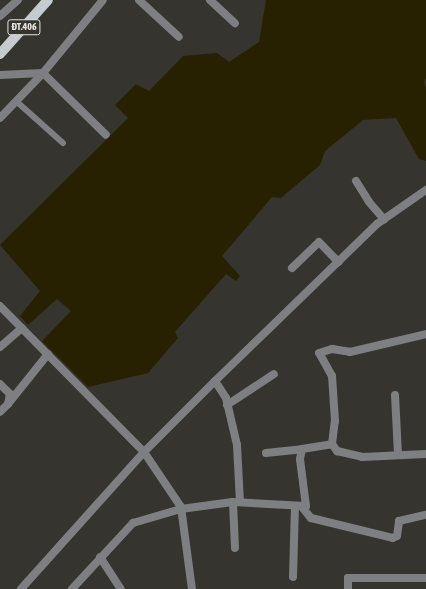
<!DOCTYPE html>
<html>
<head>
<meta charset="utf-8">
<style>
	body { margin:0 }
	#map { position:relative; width:426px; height:589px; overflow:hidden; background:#35342e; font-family:"Asap Condensed",sans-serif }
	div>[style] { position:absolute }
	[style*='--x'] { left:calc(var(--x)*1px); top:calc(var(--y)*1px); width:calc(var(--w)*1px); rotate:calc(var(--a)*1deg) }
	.water>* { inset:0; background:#282101 }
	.service>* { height:6px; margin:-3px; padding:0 3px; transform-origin:3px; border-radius:3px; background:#7d7f82 }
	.minor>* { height:8px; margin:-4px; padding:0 4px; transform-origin:4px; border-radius:4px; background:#7d7f82 }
	.primary>* { height:10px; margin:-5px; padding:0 5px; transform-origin:5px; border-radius:5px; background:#c6cbcf }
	span { translate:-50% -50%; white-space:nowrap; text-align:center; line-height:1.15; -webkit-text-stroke:4px #35342e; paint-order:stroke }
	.shield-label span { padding:1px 3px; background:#35342e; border:1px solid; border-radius:3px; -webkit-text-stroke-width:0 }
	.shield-label { font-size:10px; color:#e5e4e1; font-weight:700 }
</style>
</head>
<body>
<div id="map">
	<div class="water">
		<i style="clip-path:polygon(266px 0,426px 0,426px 78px,424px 82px,426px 89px,426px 161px,419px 159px,396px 118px,363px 120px,325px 151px,320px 165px,281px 198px,272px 197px,222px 256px,240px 276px,236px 281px,226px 274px,175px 332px,178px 338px,148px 373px,88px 387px,42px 341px,71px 311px,57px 299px,28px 325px,20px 316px,40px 291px,0 245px,128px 118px,115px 105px,136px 84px,149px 91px,183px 56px,217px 53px,229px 62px,259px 42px)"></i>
	</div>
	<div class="service">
		<i style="--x:16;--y:101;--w:63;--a:41.8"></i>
	</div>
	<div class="minor">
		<i style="--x:139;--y:0;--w:54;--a:42.8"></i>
		<i style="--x:210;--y:0;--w:34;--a:43"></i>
		<i style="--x:0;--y:16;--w:24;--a:-42"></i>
		<i style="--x:0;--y:75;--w:43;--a:-2.7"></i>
		<i style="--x:43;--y:73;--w:88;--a:44.5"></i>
		<i style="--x:0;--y:118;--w:62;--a:-46.3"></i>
		<i style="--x:43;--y:73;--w:94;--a:-50.6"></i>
		<i style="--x:356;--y:181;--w:25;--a:58"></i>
		<i style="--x:369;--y:202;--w:23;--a:49"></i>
		<i style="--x:292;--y:268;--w:37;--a:-44"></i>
		<i style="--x:319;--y:242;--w:28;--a:46"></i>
		<i style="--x:0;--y:306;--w:205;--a:45.4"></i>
		<i style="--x:144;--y:452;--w:66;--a:56.1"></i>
		<i style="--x:181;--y:507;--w:83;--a:82.4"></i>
		<i style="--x:0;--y:347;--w:29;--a:-41"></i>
		<i style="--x:215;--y:381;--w:20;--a:57"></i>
		<i style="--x:226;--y:398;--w:48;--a:76.8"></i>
		<i style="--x:237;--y:445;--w:57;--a:87"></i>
		<i style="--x:0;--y:384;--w:14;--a:45"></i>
		<i style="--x:10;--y:394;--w:10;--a:101"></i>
		<i style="--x:8;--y:404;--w:11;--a:135"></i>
		<i style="--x:395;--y:395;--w:60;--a:87.1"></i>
		<i style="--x:8;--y:404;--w:64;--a:-51.3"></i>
		<i style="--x:227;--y:405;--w:56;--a:-33.4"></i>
		<i style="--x:332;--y:444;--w:23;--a:-83"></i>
		<i style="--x:335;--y:421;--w:45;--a:-93.8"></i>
		<i style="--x:332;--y:376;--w:26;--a:-119"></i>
		<i style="--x:319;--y:353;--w:14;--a:-17"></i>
		<i style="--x:332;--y:349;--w:18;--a:9"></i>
		<i style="--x:350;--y:352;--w:78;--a:-13.3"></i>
		<i style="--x:266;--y:453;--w:36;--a:-6"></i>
		<i style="--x:233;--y:502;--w:46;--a:87.5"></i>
		<i style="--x:302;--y:507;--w:14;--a:51"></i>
		<i style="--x:311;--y:518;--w:84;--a:13.7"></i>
		<i style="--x:393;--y:538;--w:4;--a:-27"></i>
		<i style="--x:397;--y:536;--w:15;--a:-82"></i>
		<i style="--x:399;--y:521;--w:28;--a:-13"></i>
		<i style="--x:100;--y:557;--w:38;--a:57"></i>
		<i style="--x:293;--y:577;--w:71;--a:-88.4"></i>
		<i style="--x:21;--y:589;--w:184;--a:-48.1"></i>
		<i style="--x:144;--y:452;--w:100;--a:-45"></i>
		<i style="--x:215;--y:381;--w:226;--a:-44.1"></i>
		<i style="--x:377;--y:224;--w:60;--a:-34.8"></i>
		<i style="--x:72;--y:589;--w:90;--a:-47.3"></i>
		<i style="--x:133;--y:523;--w:50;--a:-16.3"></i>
		<i style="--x:181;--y:509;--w:52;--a:-7.7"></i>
		<i style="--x:233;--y:502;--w:73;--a:3.1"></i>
		<i style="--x:306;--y:506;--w:47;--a:-97.3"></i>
		<i style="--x:300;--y:459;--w:10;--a:-79"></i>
		<i style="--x:302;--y:449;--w:30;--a:-9"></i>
		<i style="--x:332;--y:444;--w:9;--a:54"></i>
		<i style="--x:337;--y:451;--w:26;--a:13"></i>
		<i style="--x:362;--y:457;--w:64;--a:-2.7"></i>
		<i style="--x:348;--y:589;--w:11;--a:-90"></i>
		<i style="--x:348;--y:578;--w:78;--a:0"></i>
	</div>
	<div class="primary">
		<i style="--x:0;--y:54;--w:72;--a:-48.4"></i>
	</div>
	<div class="shield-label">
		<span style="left:24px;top:27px">ĐT.406</span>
	</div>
</div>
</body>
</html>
